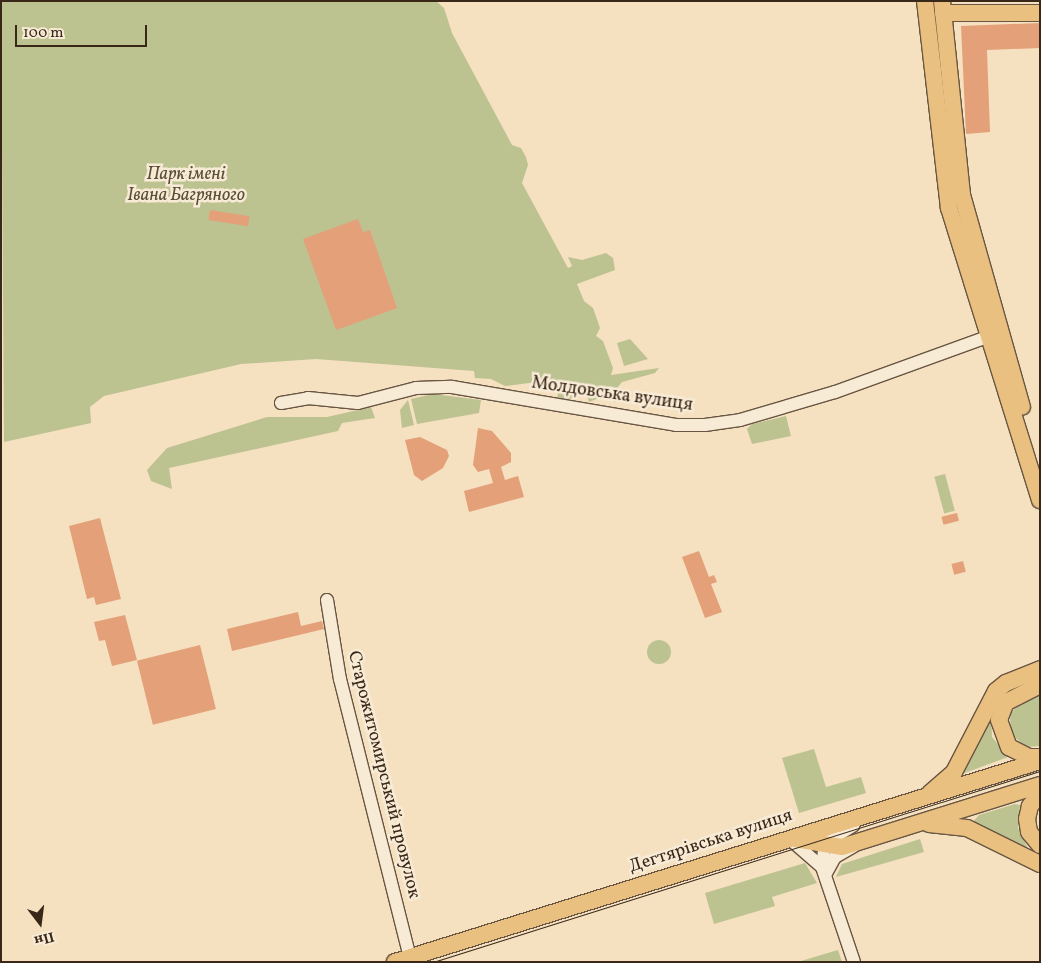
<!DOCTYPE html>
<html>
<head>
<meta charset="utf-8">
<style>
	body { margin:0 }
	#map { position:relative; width:1041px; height:963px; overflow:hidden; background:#f5e0c0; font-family:Vollkorn,serif }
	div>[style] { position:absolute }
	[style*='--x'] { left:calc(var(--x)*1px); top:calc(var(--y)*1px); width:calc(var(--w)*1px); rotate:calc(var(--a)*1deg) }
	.green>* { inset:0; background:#bdc291; transform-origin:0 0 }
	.round { border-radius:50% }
	.building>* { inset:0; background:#e3a079; transform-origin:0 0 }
	.roads { filter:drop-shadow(1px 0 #685542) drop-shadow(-1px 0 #685542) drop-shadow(0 1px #685542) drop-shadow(0 -1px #685542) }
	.minor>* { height:12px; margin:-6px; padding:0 6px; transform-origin:6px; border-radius:6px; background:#f8ebd6 }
	.major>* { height:16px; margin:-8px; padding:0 8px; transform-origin:8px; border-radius:8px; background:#eac080 }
	.tram>* { height:1px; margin:-0.5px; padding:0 0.5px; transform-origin:0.5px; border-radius:0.5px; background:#392718 }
	span { translate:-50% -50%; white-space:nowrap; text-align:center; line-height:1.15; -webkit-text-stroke:5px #f8ebd6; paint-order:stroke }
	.park-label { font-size:18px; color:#5a4e36; font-style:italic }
	.street-label { font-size:18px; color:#392718 }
	.frame { position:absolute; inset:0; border:2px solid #392718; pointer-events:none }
	.north { position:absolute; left:15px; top:898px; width:50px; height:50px; -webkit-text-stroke:4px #f8ebd6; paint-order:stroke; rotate:165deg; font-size:14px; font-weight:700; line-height:20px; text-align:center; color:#392718 }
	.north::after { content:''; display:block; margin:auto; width:18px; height:22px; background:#392718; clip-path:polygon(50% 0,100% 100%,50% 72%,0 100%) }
	.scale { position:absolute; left:15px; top:25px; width:132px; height:22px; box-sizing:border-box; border:2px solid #392718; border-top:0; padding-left:6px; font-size:15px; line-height:18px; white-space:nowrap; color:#392718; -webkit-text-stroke:4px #f8ebd6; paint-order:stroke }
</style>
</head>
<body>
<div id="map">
	<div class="green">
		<i style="clip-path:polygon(1px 1px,436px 1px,444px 8px,452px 33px,512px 145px,521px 148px,526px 157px,528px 165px,522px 183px,568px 268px,572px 266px,568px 257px,582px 260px,606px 253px,613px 258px,615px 270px,577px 284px,584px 301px,593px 308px,600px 328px,596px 336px,603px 341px,613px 368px,611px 375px,659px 368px,655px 373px,622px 382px,617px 388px,624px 393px,625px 400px,614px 402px,610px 394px,589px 402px,586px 392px,570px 399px,558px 398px,557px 386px,537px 382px,505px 386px,491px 379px,475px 378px,474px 371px,316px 359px,241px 364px,104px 396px,90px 407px,91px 423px,4px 442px)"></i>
		<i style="clip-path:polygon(630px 339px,648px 359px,624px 366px,617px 343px)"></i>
		<i style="clip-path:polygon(433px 394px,481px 400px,479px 413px,417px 424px,411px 399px)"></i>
		<i style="clip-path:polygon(408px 400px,414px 425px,402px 428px,400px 410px)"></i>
		<i style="clip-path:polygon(371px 407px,375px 418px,342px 423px,338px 431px,169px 468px,172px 489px,151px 481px,147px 470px,167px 448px,267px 417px,327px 417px)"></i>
		<i style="clip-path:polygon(786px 416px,791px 436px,752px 444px,747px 429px,752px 424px)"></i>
		<i style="left:945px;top:474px;width:38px;height:11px;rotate:75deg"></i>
		<i class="round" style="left:647px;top:640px;width:24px;height:24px"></i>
		<i style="clip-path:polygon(1040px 695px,1040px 746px,1026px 747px,1011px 734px,1010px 714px,1021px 702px)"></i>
		<i style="clip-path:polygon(991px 715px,992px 737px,1008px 757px,962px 774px)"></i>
		<i style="clip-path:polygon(814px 749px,826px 787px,861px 777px,866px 793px,799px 813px,782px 758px)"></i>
		<i style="clip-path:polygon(1015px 804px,1020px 805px,1018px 828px,1029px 851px,972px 823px,979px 815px)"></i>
		<i style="clip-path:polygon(920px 839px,924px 852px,836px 877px,842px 864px)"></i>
		<i style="clip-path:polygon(805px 863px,817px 883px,772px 897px,775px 906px,714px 924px,705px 893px)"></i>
		<i style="clip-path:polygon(838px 950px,842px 962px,798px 962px,831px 952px)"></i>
	</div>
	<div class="building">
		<i style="clip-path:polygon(1040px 23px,1040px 48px,987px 50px,990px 132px,966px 134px,961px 26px)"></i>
		<i style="left:210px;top:210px;width:40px;height:10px;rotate:9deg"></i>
		<i style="clip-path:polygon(358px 219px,363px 232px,370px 230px,397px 308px,336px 330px,303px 239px)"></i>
		<i style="clip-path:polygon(478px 428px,492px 431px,511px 453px,511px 462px,501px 467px,505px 480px,518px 476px,524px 497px,469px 512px,464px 491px,493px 483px,489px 469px,478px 472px,473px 465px)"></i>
		<i style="clip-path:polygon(420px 437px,447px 450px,449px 456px,443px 468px,422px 481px,414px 475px,405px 440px)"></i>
		<i style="left:957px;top:513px;width:8px;height:16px;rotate:76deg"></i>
		<i style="clip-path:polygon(100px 518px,121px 599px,96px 605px,94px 597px,87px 599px,69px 526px)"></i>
		<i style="clip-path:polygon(699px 551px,709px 577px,714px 575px,717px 582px,711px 584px,722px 612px,705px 618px,682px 557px)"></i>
		<i style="left:963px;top:561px;width:11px;height:12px;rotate:75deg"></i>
		<i style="clip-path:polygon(298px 612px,301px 626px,322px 621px,324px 629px,232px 651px,227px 629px)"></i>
		<i style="clip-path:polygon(125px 615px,137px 660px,112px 666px,105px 640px,99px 641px,94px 622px)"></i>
		<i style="left:200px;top:645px;width:66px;height:65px;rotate:76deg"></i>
	</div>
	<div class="roads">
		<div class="minor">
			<i style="--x:281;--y:403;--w:27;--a:-10"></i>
			<i style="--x:308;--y:398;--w:50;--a:5.7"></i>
			<i style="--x:358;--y:403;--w:60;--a:-14.5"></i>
			<i style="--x:416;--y:388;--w:36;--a:-2"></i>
			<i style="--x:452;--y:387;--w:227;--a:9.6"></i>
			<i style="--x:676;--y:425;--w:29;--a:0"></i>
			<i style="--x:705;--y:425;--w:35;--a:-8"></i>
			<i style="--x:740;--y:420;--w:99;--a:-16.4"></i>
			<i style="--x:835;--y:392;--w:162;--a:-19.9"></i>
			<i style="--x:327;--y:600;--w:80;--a:80.7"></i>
			<i style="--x:340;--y:679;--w:287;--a:75.9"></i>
			<i style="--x:792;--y:841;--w:40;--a:41"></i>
			<i style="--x:822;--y:867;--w:100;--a:71.4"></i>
			<i style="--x:822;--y:867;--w:17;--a:-83"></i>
			<i style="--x:824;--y:850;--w:13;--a:-58"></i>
			<i style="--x:831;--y:839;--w:26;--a:-31"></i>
			<i style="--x:825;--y:875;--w:21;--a:-61"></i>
			<i style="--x:835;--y:857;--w:22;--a:-30"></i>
		</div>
		<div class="major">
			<i style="--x:925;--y:1;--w:208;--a:83.4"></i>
			<i style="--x:949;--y:208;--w:306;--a:72.7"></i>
			<i style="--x:942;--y:1;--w:195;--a:84.1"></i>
			<i style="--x:962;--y:195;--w:220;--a:74.2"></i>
			<i style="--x:943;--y:13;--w:97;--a:0"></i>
			<i style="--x:1040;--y:685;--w:38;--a:153"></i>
			<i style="--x:1006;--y:702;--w:19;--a:111"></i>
			<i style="--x:999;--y:720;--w:29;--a:70"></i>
			<i style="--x:1009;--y:747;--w:22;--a:27"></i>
			<i style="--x:1029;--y:757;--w:11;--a:0"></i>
			<i style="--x:930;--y:793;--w:32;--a:-41"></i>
			<i style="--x:954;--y:772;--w:91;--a:-62.6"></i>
			<i style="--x:996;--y:691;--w:13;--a:-39"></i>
			<i style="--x:1006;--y:683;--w:37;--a:-22"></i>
			<i style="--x:1040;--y:794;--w:16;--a:130"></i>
			<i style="--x:1030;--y:806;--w:13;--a:103"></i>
			<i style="--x:1027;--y:819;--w:13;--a:81"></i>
			<i style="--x:1029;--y:832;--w:17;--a:50"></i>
			<i style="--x:929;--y:824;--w:38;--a:6"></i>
			<i style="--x:967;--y:828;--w:81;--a:26.3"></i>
			<i style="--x:795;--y:839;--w:48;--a:9.7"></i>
			<i style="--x:842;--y:847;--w:207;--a:-17.4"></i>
			<i style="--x:395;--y:962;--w:676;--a:-17.31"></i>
		</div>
	</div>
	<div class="tram">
		<i style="--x:433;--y:962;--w:636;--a:-17.47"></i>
	</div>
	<div class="park-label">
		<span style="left:186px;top:186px">Парк імені<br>Івана Багряного</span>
	</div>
	<div class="street-label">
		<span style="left:612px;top:395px;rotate:8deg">Молдовська вулиця</span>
		<span style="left:383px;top:775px;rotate:76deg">Старожитомирський провулок</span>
		<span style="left:711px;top:842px;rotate:-18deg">Дегтярівська вулиця</span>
	</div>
	<div class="frame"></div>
	<div class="north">Пн</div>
	<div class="scale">100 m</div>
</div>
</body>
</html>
